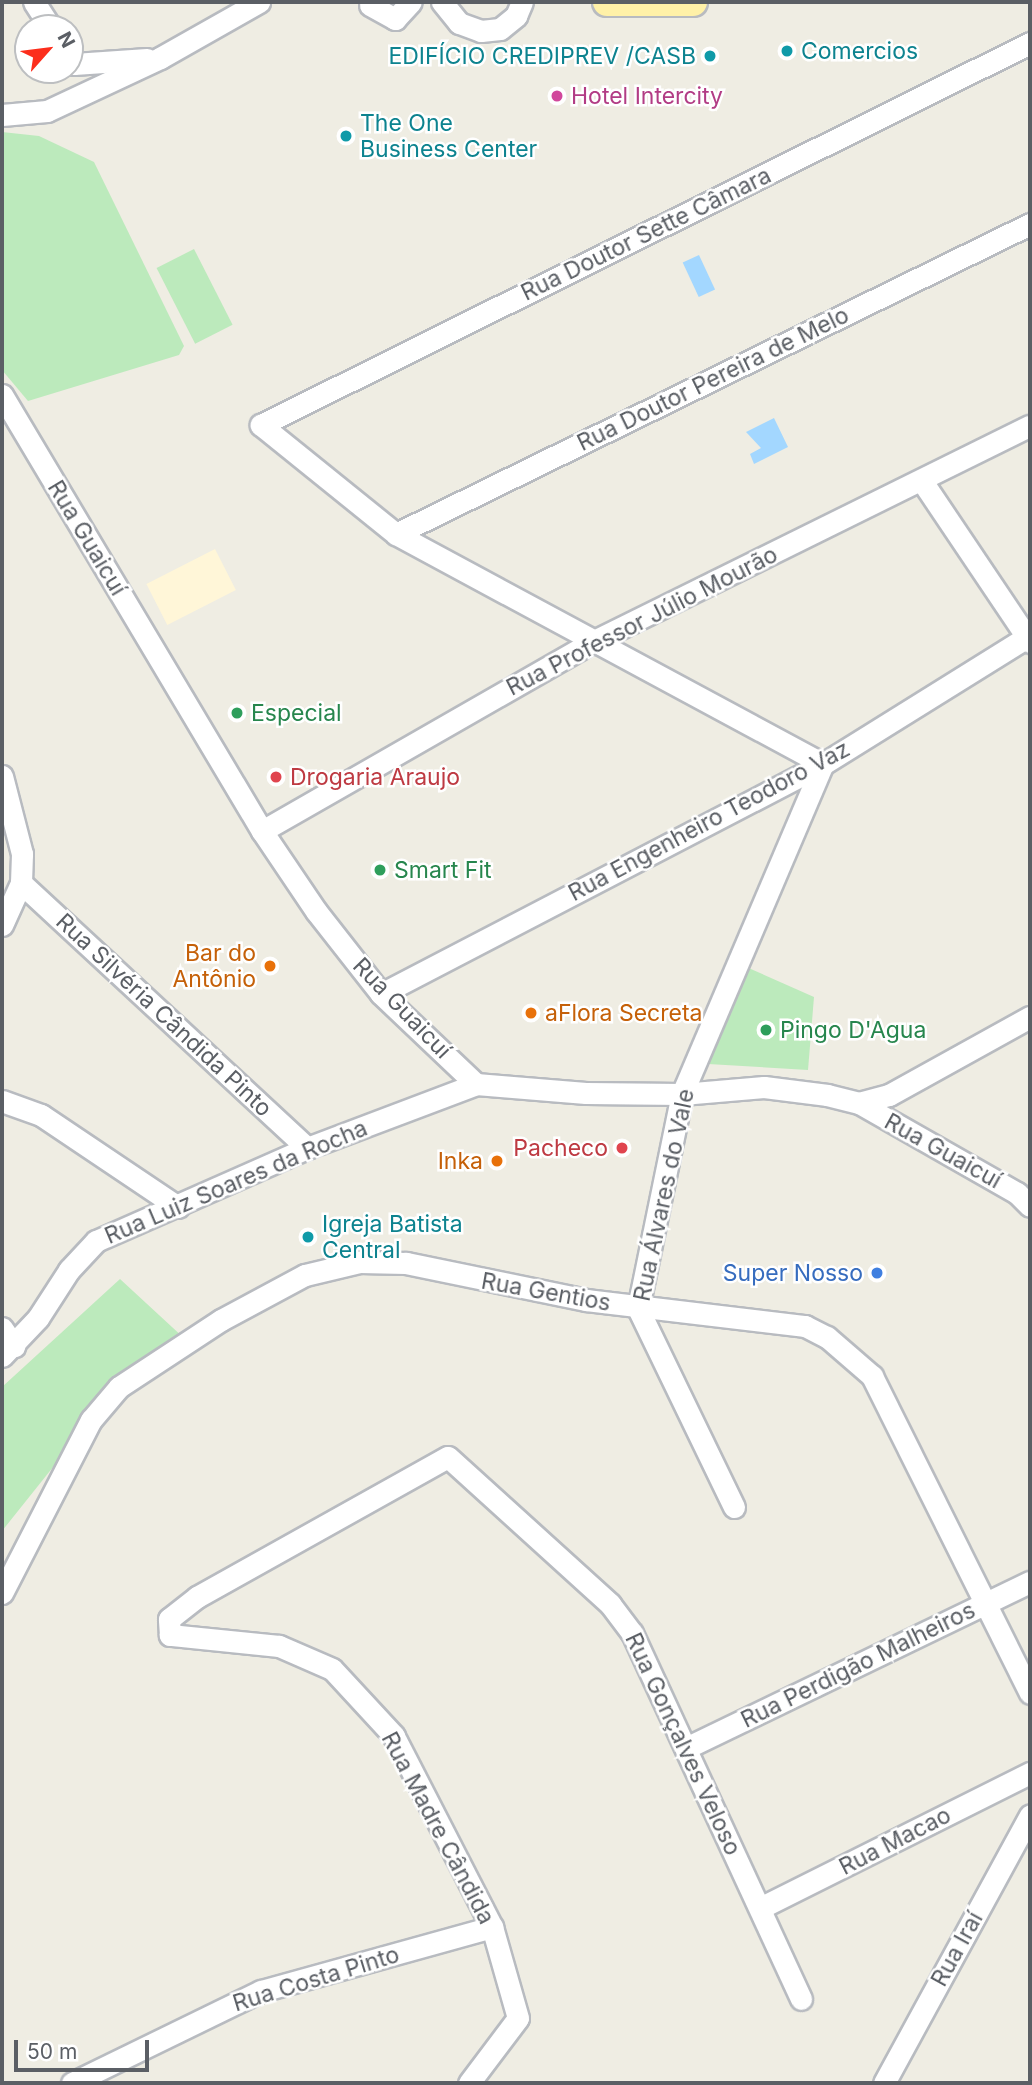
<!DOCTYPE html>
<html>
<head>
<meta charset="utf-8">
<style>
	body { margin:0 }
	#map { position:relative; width:1032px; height:2085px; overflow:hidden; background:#efede3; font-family:Inter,sans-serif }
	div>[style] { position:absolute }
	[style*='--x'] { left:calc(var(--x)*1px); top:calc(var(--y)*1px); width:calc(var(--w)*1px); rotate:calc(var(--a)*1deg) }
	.commercial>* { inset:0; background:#fff6d8; transform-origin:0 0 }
	.green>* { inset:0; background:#bceabc; transform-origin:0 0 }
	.water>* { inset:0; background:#a3d7ff; transform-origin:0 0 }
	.roads { filter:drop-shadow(2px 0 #b8bbc0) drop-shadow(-2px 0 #b8bbc0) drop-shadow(0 2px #b8bbc0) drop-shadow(0 -2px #b8bbc0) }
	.minor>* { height:21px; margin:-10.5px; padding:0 10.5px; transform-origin:10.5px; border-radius:10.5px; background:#fff }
	.major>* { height:28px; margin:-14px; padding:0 14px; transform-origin:14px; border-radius:14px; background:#fff1a8 }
	.dots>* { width:19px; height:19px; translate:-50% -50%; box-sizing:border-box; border:4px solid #fff; border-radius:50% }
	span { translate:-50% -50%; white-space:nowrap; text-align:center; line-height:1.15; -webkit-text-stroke:5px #fff; paint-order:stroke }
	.culture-label { font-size:23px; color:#0d838f }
	.left { translate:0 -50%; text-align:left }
	.right { translate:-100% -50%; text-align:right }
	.hotel-label { font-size:23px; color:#b23c85 }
	.street-label { font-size:23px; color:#5b5f65 }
	.leisure-label { font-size:23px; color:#27864d }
	.health-label { font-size:23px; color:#be3a42 }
	.food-label { font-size:23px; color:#c56008 }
	.shop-label { font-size:23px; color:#366cbe }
	.frame { position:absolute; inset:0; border:4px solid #5b5f65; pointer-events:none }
	.north { position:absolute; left:14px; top:14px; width:70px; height:70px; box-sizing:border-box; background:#fff; border:2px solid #bdbfc1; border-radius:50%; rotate:62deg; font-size:19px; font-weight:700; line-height:28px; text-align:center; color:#5b5f65 }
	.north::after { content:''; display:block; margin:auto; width:24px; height:32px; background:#fc2e1c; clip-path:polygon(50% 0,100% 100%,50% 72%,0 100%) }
	.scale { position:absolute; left:14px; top:2040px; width:135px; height:32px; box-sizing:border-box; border:4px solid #5b5f65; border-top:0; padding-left:9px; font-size:21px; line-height:24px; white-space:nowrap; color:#5b5f65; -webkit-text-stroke:5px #fff; paint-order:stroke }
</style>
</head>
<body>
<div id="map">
	<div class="commercial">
		<i style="left:215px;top:549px;width:46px;height:77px;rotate:63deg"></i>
	</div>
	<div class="green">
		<i style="clip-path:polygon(2px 132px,39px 136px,94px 162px,184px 346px,179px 355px,28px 401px,2px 370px)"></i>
		<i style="left:194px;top:249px;width:85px;height:42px;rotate:63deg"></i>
		<i style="clip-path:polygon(744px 966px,814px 997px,808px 1070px,708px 1064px)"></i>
		<i style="clip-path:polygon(120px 1279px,185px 1339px,113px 1392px,2px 1531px,2px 1387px)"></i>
	</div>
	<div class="water">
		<i style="left:699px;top:255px;width:38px;height:18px;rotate:65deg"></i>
		<i style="clip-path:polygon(774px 418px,788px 447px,754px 464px,750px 454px,761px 448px,746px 432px)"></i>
	</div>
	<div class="roads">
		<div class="minor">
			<i style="--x:34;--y:2;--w:31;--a:57"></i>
			<i style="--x:442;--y:2;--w:27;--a:51"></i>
			<i style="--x:459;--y:23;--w:23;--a:20"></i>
			<i style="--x:481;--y:31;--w:19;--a:-6"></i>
			<i style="--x:500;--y:29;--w:21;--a:-39"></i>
			<i style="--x:516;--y:16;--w:15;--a:-67"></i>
			<i style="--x:370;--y:5;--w:29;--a:29"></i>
			<i style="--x:395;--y:19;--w:23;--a:-47"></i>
			<i style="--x:70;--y:57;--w:8;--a:60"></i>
			<i style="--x:74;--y:64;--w:73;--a:-3.9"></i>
			<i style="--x:2;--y:115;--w:45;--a:-5.1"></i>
			<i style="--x:47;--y:111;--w:125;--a:-25.1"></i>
			<i style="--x:160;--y:58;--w:114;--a:-29.5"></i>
			<i style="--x:2;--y:395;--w:508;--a:59.19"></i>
			<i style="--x:262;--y:831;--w:97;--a:56"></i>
			<i style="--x:316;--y:911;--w:105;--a:51.9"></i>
			<i style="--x:381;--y:994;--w:131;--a:43.5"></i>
			<i style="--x:476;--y:1084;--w:110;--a:4.7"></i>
			<i style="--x:586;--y:1093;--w:96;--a:0.6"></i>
			<i style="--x:682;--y:1094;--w:82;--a:-4.9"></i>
			<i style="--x:764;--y:1087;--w:64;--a:7.2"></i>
			<i style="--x:827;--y:1095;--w:33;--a:14"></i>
			<i style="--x:859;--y:1103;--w:182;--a:29.7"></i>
			<i style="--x:1017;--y:1193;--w:18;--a:45"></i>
			<i style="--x:922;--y:481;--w:194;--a:56.1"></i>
			<i style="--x:396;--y:534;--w:706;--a:-26.06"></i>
			<i style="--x:823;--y:764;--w:485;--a:-151.7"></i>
			<i style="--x:396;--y:534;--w:174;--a:-141.1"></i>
			<i style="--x:261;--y:425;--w:859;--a:-26.42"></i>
			<i style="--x:2;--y:776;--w:81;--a:75.6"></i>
			<i style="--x:22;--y:854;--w:29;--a:92"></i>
			<i style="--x:21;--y:883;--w:46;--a:114.3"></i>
			<i style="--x:262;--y:831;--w:380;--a:-29.8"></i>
			<i style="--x:592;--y:642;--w:488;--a:-26.3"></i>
			<i style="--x:21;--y:883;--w:390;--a:42.8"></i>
			<i style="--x:381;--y:994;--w:498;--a:-27.5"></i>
			<i style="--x:823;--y:764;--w:244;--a:-31.9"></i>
			<i style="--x:2;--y:1101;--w:41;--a:19.7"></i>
			<i style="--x:41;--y:1115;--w:165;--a:33.9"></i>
			<i style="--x:859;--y:1103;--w:31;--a:-15"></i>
			<i style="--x:889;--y:1095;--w:161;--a:-29"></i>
			<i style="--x:2;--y:1328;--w:22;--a:56"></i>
			<i style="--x:2;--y:1356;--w:52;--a:-46.5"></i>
			<i style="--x:38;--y:1318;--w:57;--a:-57.1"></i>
			<i style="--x:69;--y:1270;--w:40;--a:-47"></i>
			<i style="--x:96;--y:1241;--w:231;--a:-23.8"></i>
			<i style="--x:307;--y:1148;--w:181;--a:-20.7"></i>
			<i style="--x:734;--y:1507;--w:221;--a:-115.8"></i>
			<i style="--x:638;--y:1308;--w:218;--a:-78.4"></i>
			<i style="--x:682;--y:1094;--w:359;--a:-66.9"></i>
			<i style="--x:2;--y:1593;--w:195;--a:-62.8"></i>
			<i style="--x:91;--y:1420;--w:43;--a:-49.7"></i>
			<i style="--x:119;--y:1387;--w:122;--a:-33.3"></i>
			<i style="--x:221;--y:1320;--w:95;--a:-28.2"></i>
			<i style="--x:305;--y:1275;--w:56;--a:-13.5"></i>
			<i style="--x:359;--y:1262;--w:47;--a:1.2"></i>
			<i style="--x:406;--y:1263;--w:184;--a:11.6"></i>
			<i style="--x:586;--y:1300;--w:221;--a:6.8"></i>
			<i style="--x:805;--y:1326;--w:25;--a:27"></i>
			<i style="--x:827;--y:1337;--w:60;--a:40.9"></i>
			<i style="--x:872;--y:1376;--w:354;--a:63.5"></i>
			<i style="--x:686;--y:1748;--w:382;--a:-25.8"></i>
			<i style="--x:760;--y:1908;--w:302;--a:-26.6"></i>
			<i style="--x:72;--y:2083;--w:210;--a:-26"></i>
			<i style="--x:261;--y:1991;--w:240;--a:-15.5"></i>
			<i style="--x:469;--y:2083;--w:81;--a:-53"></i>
			<i style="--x:518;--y:2018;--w:95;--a:-105.9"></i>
			<i style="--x:492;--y:1927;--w:215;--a:-117.2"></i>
			<i style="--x:394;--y:1736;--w:91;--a:-132.8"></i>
			<i style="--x:332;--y:1669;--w:58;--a:-156.5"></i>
			<i style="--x:279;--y:1646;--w:110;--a:-174.2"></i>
			<i style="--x:170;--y:1635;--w:16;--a:-94"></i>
			<i style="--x:169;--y:1619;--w:36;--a:-38"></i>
			<i style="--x:197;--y:1597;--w:287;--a:-29.2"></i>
			<i style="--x:448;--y:1457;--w:219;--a:42.2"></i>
			<i style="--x:610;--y:1604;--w:36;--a:53"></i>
			<i style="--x:632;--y:1633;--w:403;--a:65.2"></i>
			<i style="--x:884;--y:2083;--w:305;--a:-61.4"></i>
		</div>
		<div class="major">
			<i style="--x:607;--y:2;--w:86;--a:0"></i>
		</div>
	</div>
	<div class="dots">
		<i style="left:787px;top:51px;background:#0f9aa8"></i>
		<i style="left:710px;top:56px;background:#0f9aa8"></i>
		<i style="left:557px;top:96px;background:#d1479c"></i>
		<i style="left:346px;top:136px;background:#0f9aa8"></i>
		<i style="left:237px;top:713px;background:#2e9e5b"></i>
		<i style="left:276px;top:777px;background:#e0444e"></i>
		<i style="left:380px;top:870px;background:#2e9e5b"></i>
		<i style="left:270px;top:966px;background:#e8710a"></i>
		<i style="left:531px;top:1013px;background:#e8710a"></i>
		<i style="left:766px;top:1030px;background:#2e9e5b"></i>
		<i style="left:622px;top:1148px;background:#e0444e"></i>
		<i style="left:497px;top:1161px;background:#e8710a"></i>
		<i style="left:308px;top:1237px;background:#0f9aa8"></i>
		<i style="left:877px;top:1273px;background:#3f7fe0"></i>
	</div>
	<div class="culture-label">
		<span class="left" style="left:801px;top:51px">Comercios</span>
		<span class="right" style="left:696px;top:56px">EDIFÍCIO CREDIPREV /CASB</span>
		<span class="left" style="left:360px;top:136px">The One<br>Business Center</span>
		<span class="left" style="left:322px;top:1237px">Igreja Batista<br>Central</span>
	</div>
	<div class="hotel-label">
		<span class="left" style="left:571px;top:96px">Hotel Intercity</span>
	</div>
	<div class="street-label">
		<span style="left:646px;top:234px;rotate:-26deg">Rua Doutor Sette Câmara</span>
		<span style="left:713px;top:379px;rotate:-26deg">Rua Doutor Pereira de Melo</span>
		<span style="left:87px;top:538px;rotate:59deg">Rua Guaicuí</span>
		<span style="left:642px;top:621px;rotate:-27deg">Rua Professor Júlio Mourão</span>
		<span style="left:709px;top:821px;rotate:-28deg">Rua Engenheiro Teodoro Vaz</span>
		<span style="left:402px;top:1008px;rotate:46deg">Rua Guaicuí</span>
		<span style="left:164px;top:1015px;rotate:43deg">Rua Silvéria Cândida Pinto</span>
		<span style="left:943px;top:1151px;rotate:29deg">Rua Guaicuí</span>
		<span style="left:236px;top:1182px;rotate:-23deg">Rua Luiz Soares da Rocha</span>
		<span style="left:664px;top:1195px;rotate:-78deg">Rua Álvares do Vale</span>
		<span style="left:546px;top:1292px;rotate:10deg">Rua Gentios</span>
		<span style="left:858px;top:1665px;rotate:-26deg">Rua Perdigão Malheiros</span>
		<span style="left:683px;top:1744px;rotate:65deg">Rua Gonçalves Veloso</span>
		<span style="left:438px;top:1828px;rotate:62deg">Rua Madre Cândida</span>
		<span style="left:895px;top:1841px;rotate:-27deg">Rua Macao</span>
		<span style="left:957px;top:1949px;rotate:-61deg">Rua Iraí</span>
		<span style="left:316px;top:1979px;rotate:-17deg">Rua Costa Pinto</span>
	</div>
	<div class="leisure-label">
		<span class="left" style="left:251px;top:713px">Especial</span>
		<span class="left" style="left:394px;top:870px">Smart Fit</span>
		<span class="left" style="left:780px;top:1030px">Pingo D'Agua</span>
	</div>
	<div class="health-label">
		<span class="left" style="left:290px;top:777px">Drogaria Araujo</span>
		<span class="right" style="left:608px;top:1148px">Pacheco</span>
	</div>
	<div class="food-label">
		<span class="right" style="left:256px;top:966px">Bar do<br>Antônio</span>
		<span class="left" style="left:545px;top:1013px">aFlora Secreta</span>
		<span class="right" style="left:483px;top:1161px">Inka</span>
	</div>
	<div class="shop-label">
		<span class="right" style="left:863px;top:1273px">Super Nosso</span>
	</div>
	<div class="frame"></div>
	<div class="north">N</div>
	<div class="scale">50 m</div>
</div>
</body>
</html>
